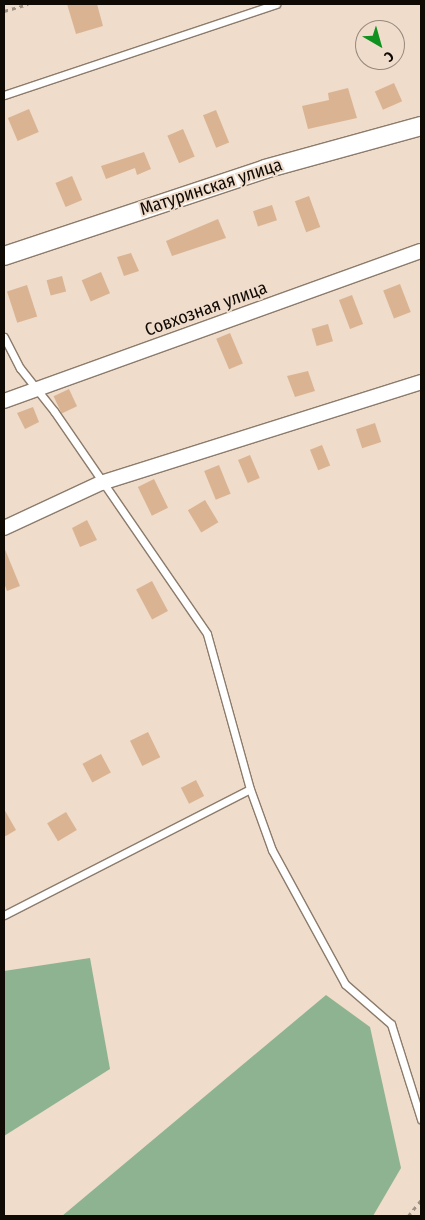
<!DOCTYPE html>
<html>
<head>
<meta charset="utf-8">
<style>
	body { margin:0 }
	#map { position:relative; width:425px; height:1220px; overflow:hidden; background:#efdccb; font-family:"Fira Sans Condensed",sans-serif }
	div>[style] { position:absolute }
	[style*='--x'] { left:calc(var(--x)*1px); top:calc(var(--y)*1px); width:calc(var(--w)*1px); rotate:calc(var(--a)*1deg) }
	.forest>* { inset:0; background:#8eb390 }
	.building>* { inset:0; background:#dab492; transform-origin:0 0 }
	.path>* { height:2.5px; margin-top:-1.25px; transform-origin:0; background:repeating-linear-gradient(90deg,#a09185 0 4px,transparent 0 8px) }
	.roads { filter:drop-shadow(1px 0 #8c7b6b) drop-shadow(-1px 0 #8c7b6b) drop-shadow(0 1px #8c7b6b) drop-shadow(0 -1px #8c7b6b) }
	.service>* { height:7px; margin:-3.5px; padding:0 3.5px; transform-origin:3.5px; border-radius:3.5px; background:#fff }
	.minor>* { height:14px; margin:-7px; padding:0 7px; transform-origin:7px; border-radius:7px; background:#fff }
	.tertiary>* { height:18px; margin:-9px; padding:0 9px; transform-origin:9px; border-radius:9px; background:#fff }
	span { translate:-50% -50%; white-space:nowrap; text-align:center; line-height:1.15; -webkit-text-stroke:4px #efdccb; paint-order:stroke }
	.street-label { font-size:18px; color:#100a05 }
	.frame { position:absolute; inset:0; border:5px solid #100a05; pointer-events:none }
	.north { position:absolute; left:355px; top:20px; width:50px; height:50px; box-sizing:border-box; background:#efdccb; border:1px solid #96887c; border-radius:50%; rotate:142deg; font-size:14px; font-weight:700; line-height:20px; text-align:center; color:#100a05 }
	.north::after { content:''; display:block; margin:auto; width:18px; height:22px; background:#109120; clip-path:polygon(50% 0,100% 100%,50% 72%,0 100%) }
</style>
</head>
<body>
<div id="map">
	<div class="forest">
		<i style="clip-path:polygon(90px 958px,110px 1069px,4px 1136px,4px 971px)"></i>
		<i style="clip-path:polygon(326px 995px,370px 1027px,401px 1168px,373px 1216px,62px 1216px)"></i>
	</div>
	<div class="building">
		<i style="clip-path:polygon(67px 4px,97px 4px,103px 26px,76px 34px)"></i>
		<i style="left:394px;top:83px;width:20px;height:21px;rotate:66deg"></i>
		<i style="clip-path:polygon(348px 88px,357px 118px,308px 129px,302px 106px,329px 100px,328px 93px)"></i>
		<i style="left:29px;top:109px;width:25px;height:23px;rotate:67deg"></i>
		<i style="left:216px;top:110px;width:35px;height:14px;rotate:68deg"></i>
		<i style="left:183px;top:129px;width:30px;height:17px;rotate:67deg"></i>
		<i style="clip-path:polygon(144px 152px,151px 169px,137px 175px,135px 168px,106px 179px,101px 166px)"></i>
		<i style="left:72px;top:176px;width:26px;height:18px;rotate:67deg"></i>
		<i style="left:309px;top:196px;width:33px;height:15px;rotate:70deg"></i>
		<i style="left:272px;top:205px;width:16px;height:20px;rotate:72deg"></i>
		<i style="clip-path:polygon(218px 219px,226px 238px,172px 256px,166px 241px)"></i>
		<i style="clip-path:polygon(131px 253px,139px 271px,124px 276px,117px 257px)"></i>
		<i style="left:101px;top:272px;width:23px;height:21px;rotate:67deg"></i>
		<i style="left:62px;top:276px;width:16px;height:16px;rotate:75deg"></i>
		<i style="left:400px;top:284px;width:30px;height:18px;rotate:69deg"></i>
		<i style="left:27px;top:285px;width:33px;height:21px;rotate:72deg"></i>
		<i style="left:352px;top:295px;width:31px;height:14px;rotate:69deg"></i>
		<i style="left:328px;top:324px;width:18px;height:17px;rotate:74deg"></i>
		<i style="left:230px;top:333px;width:33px;height:15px;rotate:67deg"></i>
		<i style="clip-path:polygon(308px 371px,315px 391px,295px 397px,287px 376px)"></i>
		<i style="left:69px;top:389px;width:19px;height:17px;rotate:65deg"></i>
		<i style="clip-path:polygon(33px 407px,39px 422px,25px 429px,17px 413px)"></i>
		<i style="left:375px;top:423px;width:20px;height:20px;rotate:72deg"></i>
		<i style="left:322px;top:445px;width:22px;height:13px;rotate:68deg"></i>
		<i style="left:250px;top:455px;width:25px;height:13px;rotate:67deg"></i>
		<i style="left:219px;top:465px;width:31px;height:16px;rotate:68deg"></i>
		<i style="left:154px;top:479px;width:32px;height:18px;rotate:64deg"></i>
		<i style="left:205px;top:500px;width:26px;height:20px;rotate:59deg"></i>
		<i style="clip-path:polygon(87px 520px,97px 540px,80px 547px,72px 528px)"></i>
		<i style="clip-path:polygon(4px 547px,20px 586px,7px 591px,4px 583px)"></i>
		<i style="left:152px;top:581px;width:34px;height:18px;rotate:62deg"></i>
		<i style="left:148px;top:732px;width:28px;height:20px;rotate:64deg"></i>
		<i style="left:101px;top:754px;width:21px;height:21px;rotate:62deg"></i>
		<i style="left:196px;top:780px;width:18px;height:17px;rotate:63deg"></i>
		<i style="clip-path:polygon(4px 809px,16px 830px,4px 837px)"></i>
		<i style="left:66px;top:812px;width:21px;height:22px;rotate:59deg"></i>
	</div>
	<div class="path">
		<i style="--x:4;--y:11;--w:25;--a:-16"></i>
		<i style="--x:408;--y:1216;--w:21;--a:-51"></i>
	</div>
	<div class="roads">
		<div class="service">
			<i style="--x:4;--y:95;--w:287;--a:-18.5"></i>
			<i style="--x:4;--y:337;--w:35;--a:63"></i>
			<i style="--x:20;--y:368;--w:55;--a:51.7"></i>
			<i style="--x:54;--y:411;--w:270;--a:55.5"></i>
			<i style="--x:207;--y:634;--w:161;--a:74.5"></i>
			<i style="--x:250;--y:789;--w:65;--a:70.2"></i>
			<i style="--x:272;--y:850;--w:153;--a:61.4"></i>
			<i style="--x:345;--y:984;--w:61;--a:41"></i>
			<i style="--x:391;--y:1024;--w:100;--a:72.5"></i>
			<i style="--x:4;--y:915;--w:276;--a:-27.1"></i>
		</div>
		<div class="minor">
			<i style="--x:4;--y:401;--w:443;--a:-19.8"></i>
			<i style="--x:4;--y:528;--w:107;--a:-24.9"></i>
			<i style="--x:101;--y:483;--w:336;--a:-17.5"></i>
		</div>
		<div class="tertiary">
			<i style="--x:4;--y:256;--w:275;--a:-18.4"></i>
			<i style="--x:265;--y:169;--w:162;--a:-15.4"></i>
		</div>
	</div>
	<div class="street-label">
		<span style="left:211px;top:187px;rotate:-18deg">Матуринская улица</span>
		<span style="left:206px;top:309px;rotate:-20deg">Совхозная улица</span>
	</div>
	<div class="frame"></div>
	<div class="north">С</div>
</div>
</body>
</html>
